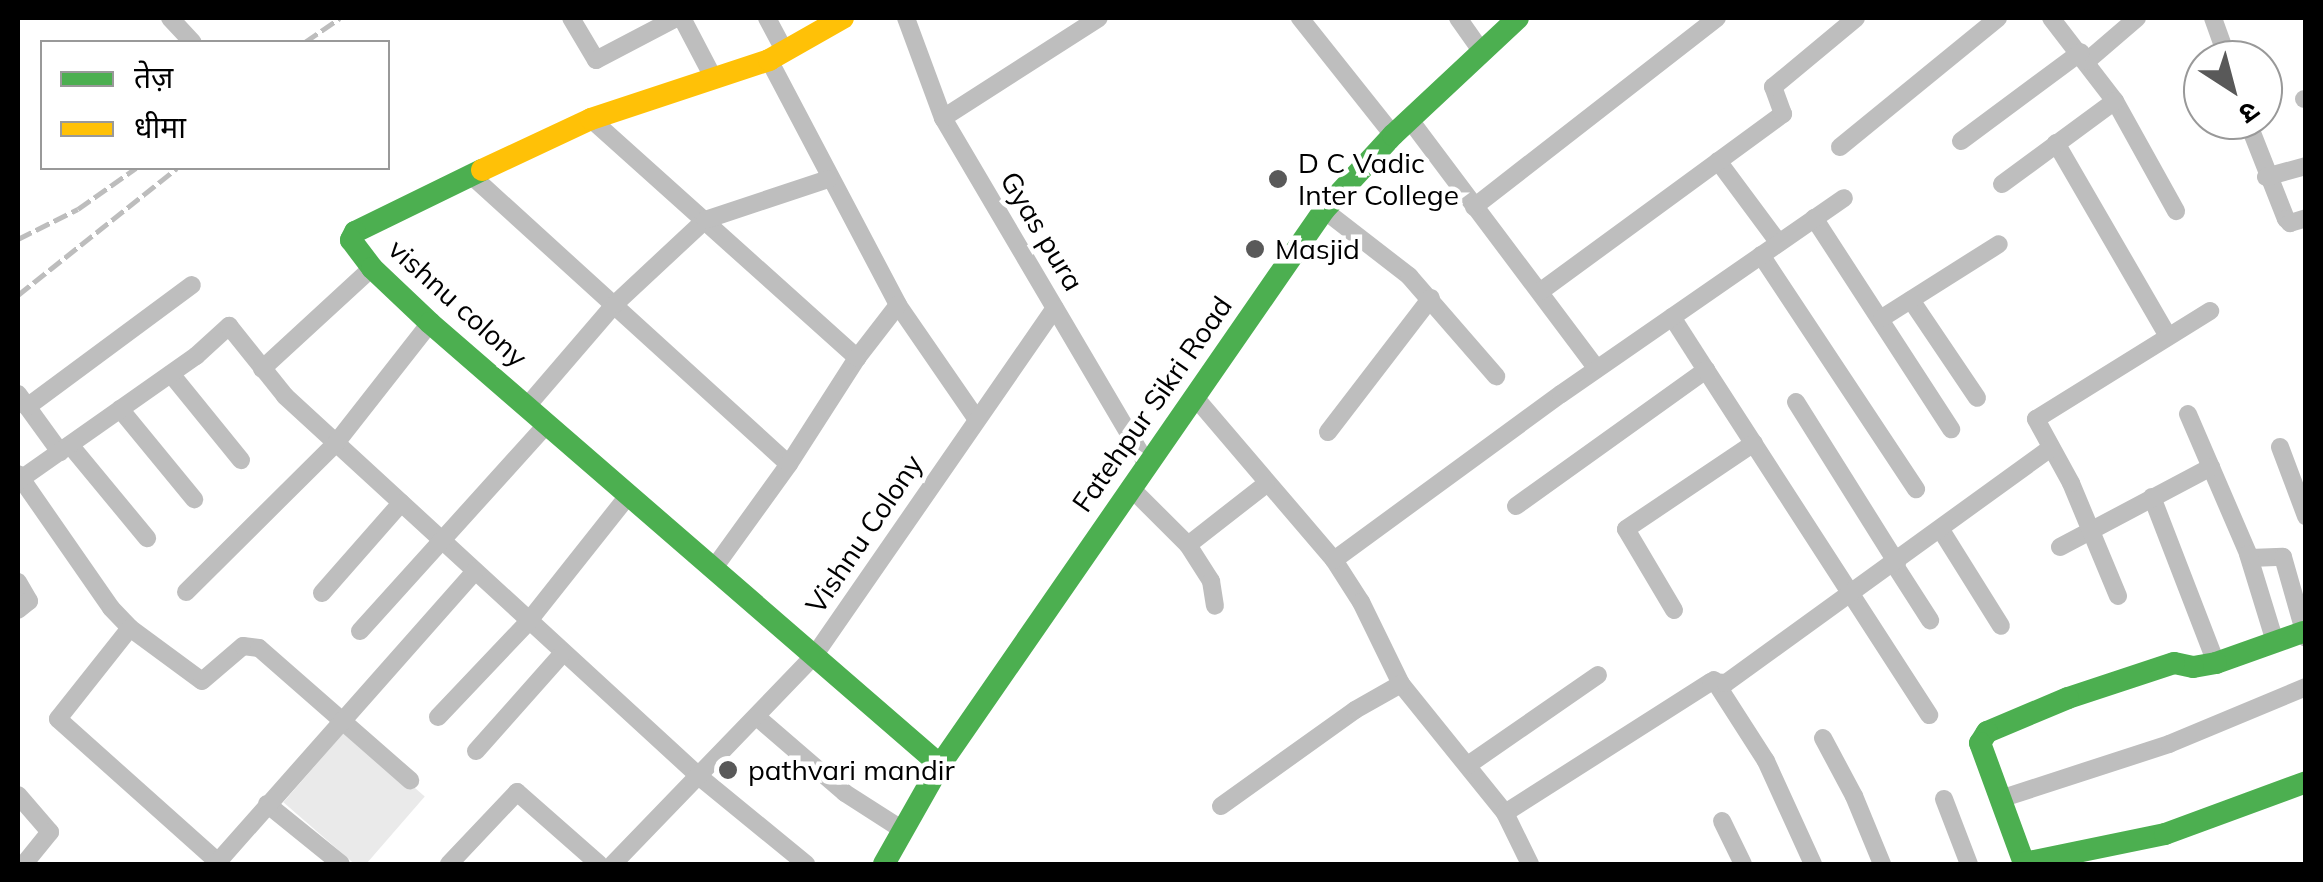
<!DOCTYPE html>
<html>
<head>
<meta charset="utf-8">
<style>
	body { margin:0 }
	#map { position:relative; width:2323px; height:882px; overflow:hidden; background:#fff; font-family:Mulish,"Noto Sans Devanagari",sans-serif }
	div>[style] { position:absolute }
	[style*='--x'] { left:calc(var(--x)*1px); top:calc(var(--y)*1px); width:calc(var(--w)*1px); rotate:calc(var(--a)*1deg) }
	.green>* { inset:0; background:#eaeaea; transform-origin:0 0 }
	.street>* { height:18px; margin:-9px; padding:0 9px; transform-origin:9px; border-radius:9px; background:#bebebe }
	.fast>* { height:22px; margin:-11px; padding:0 11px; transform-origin:11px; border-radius:11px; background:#4caf50 }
	.slow>* { height:22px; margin:-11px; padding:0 11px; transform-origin:11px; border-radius:11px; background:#ffc107 }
	.rail>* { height:5px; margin-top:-2.5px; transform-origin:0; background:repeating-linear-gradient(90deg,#bdbdbd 0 15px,transparent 0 20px) }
	.dots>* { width:28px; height:28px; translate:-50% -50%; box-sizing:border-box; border:5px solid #fff; border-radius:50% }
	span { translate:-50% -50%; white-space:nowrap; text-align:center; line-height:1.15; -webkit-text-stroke:9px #fff; paint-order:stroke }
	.poi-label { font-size:28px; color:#000 }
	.left { translate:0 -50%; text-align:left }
	.street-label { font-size:28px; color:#000 }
	.frame { position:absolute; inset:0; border:20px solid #000; pointer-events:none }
	.legend { position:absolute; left:40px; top:40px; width:350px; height:130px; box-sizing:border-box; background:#fff; border:2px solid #999; margin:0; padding:12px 18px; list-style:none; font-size:30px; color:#000 }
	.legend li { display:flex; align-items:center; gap:20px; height:50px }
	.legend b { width:50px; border:2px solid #999 }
	.north { position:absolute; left:2183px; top:40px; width:100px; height:100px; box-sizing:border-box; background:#fff; border:2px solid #999; border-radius:50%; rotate:144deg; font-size:28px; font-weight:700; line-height:40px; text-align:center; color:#000 }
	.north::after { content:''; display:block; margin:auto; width:35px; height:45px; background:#595959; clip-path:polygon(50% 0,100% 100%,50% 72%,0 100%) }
</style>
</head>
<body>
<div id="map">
	<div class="green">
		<i style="left:347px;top:729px;width:103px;height:97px;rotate:41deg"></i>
	</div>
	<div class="street">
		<i style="--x:170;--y:18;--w:33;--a:47"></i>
		<i style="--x:571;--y:18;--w:49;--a:59.2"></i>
		<i style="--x:596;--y:60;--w:90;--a:-27.7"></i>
		<i style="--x:682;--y:18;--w:67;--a:62.3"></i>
		<i style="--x:767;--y:18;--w:38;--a:62"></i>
		<i style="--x:906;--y:18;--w:107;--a:69.7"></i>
		<i style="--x:943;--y:118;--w:402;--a:59.5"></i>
		<i style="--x:1300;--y:18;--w:149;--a:51.5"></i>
		<i style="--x:1458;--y:18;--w:42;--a:54.8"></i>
		<i style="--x:2051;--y:18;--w:105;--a:52.4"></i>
		<i style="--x:2115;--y:101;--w:126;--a:61"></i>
		<i style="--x:2213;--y:18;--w:45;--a:70.3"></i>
		<i style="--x:769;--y:60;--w:277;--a:62.2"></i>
		<i style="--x:898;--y:305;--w:137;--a:55.4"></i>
		<i style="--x:2087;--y:61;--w:66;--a:-40.7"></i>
		<i style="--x:2304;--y:99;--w:2;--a:0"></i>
		<i style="--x:943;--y:118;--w:185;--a:-32.7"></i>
		<i style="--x:591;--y:119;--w:358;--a:41.9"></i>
		<i style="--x:1410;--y:120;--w:311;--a:53.1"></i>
		<i style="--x:2247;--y:120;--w:106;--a:68.5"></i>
		<i style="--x:2286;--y:219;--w:6;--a:45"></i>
		<i style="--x:2290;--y:223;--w:17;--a:-17"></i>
		<i style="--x:1961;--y:141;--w:149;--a:-36.6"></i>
		<i style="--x:2056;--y:143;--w:223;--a:59.9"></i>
		<i style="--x:1840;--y:147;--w:204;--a:-39.2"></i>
		<i style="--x:1718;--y:161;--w:102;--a:53.4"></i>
		<i style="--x:472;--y:176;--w:428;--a:42.3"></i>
		<i style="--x:789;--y:464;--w:128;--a:125.8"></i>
		<i style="--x:2266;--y:177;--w:41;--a:-15.4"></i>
		<i style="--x:2002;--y:184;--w:140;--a:-36.3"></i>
		<i style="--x:1474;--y:207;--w:308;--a:-37.9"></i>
		<i style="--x:1324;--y:210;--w:108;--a:37.8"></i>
		<i style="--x:1409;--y:276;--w:133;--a:49"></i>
		<i style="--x:1814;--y:218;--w:252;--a:57"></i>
		<i style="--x:1761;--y:255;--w:281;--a:56.5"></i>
		<i style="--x:1541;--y:291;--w:300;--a:-36.2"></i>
		<i style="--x:1783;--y:114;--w:29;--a:-110"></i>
		<i style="--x:1773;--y:87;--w:108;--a:-39.7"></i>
		<i style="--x:1911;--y:300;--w:118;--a:56"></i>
		<i style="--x:1672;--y:317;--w:63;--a:57.3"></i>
		<i style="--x:1882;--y:318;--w:138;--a:-32.3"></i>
		<i style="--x:262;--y:369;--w:149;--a:-42.6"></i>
		<i style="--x:171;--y:374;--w:111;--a:50.9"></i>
		<i style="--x:18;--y:394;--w:72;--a:54.1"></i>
		<i style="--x:1194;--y:396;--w:216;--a:49.5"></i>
		<i style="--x:1334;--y:560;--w:50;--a:57.3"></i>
		<i style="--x:1361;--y:602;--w:91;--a:64"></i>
		<i style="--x:1401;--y:684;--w:166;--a:51.1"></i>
		<i style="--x:1505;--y:813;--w:57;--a:63.9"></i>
		<i style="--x:1796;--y:402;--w:190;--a:57.9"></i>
		<i style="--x:528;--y:405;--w:133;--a:-49.3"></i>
		<i style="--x:615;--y:304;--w:123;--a:-43"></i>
		<i style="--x:705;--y:220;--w:130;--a:-18.4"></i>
		<i style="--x:27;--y:407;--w:205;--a:-36.5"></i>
		<i style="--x:120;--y:409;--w:117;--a:50.6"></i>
		<i style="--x:2188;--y:414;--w:157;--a:66.7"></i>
		<i style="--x:2250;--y:558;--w:33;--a:-2"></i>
		<i style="--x:2283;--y:557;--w:84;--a:74.1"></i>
		<i style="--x:1328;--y:432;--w:169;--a:-52.5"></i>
		<i style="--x:70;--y:445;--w:121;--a:50.4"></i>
		<i style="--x:2280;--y:447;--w:74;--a:69.4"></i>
		<i style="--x:789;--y:464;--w:126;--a:-57.3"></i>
		<i style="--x:857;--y:358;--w:67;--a:-52.3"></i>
		<i style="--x:18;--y:474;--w:163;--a:55.2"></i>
		<i style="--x:111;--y:608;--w:28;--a:46"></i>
		<i style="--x:130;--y:628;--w:89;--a:36.4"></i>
		<i style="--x:202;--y:681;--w:54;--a:-40.5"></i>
		<i style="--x:243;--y:646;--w:16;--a:7"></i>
		<i style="--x:259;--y:648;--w:201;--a:41.2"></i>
		<i style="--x:18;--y:481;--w:218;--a:-35.1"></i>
		<i style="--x:196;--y:356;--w:45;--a:-42.3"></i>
		<i style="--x:229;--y:326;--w:90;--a:51.3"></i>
		<i style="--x:285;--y:396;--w:565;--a:42.56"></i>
		<i style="--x:701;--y:778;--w:136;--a:39.3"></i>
		<i style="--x:1130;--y:487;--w:82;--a:45"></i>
		<i style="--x:1188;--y:545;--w:43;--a:57.4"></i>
		<i style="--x:1211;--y:581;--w:25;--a:81"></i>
		<i style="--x:2152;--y:497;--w:178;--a:68.9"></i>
		<i style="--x:1516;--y:506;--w:234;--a:-35.6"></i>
		<i style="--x:1706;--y:370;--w:411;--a:57.1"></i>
		<i style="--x:1941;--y:530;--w:113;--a:58"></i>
		<i style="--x:1188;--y:545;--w:99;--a:-38"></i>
		<i style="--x:2060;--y:547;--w:171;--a:-27.9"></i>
		<i style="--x:2248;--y:554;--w:92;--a:72.9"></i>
		<i style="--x:1334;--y:560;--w:281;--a:-36.2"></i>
		<i style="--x:1561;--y:394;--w:344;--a:-34.7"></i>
		<i style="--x:1894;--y:564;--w:67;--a:57.3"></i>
		<i style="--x:18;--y:582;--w:22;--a:60"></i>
		<i style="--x:29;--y:601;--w:14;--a:141"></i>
		<i style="--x:186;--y:592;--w:211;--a:-44.8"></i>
		<i style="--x:336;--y:443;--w:152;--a:-51.9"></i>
		<i style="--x:322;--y:593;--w:120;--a:-48.7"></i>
		<i style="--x:2118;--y:596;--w:122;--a:-112.6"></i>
		<i style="--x:2071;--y:483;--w:73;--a:-118.7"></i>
		<i style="--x:2036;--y:419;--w:205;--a:-31.8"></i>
		<i style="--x:1674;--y:610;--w:94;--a:-120.7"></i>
		<i style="--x:1626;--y:529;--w:154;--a:-33.9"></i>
		<i style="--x:130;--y:628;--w:116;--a:128.4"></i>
		<i style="--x:58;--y:719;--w:215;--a:41.8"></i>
		<i style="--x:360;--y:631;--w:280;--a:-47.9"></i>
		<i style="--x:1714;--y:680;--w:96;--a:57.3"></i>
		<i style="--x:1766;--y:761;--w:113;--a:65.5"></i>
		<i style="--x:438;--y:717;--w:131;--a:-46.5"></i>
		<i style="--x:528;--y:622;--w:161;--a:-51.6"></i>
		<i style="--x:757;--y:717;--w:116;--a:40.8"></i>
		<i style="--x:845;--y:793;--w:67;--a:32.7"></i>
		<i style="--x:1823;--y:738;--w:66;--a:61.9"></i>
		<i style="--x:1854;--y:796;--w:74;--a:67.6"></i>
		<i style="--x:476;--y:751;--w:131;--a:-48.4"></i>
		<i style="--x:1468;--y:765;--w:158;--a:-34.7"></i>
		<i style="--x:18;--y:795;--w:49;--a:49.1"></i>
		<i style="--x:50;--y:832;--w:41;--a:129.1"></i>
		<i style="--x:1944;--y:799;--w:70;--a:69"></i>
		<i style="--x:2000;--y:799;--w:178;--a:-18"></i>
		<i style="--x:2169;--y:744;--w:148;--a:-22.6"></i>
		<i style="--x:267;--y:804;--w:95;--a:39"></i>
		<i style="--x:1221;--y:806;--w:165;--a:-35.6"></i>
		<i style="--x:1355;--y:710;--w:53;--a:-29.5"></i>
		<i style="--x:1505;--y:813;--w:244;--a:-32.5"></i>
		<i style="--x:1711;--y:682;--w:15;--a:4"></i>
		<i style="--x:1726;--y:683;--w:401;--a:-35.9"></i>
		<i style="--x:1722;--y:821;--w:48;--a:64"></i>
		<i style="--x:216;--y:864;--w:391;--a:-48.5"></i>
		<i style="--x:449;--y:864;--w:99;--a:-46.6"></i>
		<i style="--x:517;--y:792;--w:109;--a:41.3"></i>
		<i style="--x:613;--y:864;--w:289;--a:-46"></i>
		<i style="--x:814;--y:656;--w:423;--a:-55.3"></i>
	</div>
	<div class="fast">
		<i style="--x:482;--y:170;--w:141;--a:154"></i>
		<i style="--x:355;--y:232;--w:9;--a:117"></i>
		<i style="--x:351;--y:240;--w:35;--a:53"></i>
		<i style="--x:372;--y:268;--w:80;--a:43.5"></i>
		<i style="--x:430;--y:323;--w:675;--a:40.91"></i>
		<i style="--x:2303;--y:632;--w:92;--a:160.4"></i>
		<i style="--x:2216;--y:663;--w:23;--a:170"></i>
		<i style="--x:2193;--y:667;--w:19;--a:-168"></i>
		<i style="--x:2174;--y:663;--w:112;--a:161.7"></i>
		<i style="--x:2068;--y:698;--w:88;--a:157.2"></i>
		<i style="--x:1987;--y:732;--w:13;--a:122"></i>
		<i style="--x:1980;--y:743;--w:128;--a:69.9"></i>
		<i style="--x:2024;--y:863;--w:144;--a:-11.6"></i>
		<i style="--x:2165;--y:834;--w:150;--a:-20.2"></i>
		<i style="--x:884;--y:864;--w:114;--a:-60.5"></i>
		<i style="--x:940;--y:765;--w:675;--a:-55.32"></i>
		<i style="--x:1324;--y:210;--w:102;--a:-47.4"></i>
		<i style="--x:1393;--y:135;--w:171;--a:-43.1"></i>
	</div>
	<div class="slow">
		<i style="--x:482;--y:170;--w:120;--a:-25.1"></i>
		<i style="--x:591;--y:119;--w:188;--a:-18.3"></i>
		<i style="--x:769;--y:60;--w:85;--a:-29.6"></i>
	</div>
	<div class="rail">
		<i style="--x:305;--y:42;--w:42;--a:-34.4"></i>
		<i style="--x:18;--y:239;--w:67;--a:-26.6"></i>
		<i style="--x:78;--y:209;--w:71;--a:-35.3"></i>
		<i style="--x:18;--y:295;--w:203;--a:-38.6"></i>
	</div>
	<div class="dots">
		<i style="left:1278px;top:179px;background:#595959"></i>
		<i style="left:1255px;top:249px;background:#595959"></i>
		<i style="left:728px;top:770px;background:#595959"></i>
	</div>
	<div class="poi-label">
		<span class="left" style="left:1298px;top:179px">D C Vadic<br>Inter College</span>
		<span class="left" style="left:1275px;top:249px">Masjid</span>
		<span class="left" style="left:748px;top:770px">pathvari mandir</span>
	</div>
	<div class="street-label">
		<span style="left:1042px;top:231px;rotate:59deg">Gyas pura</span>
		<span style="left:458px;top:303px;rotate:42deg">vishnu colony</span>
		<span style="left:1152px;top:404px;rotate:-55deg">Fatehpur Sikri Road</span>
		<span style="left:864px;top:534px;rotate:-56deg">Vishnu Colony</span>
	</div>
	<div class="frame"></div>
	<ul class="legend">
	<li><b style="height:12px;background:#4caf50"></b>तेज़</li>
	<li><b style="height:12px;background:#ffc107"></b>धीमा</li>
	</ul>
	<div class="north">उ</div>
</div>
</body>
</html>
